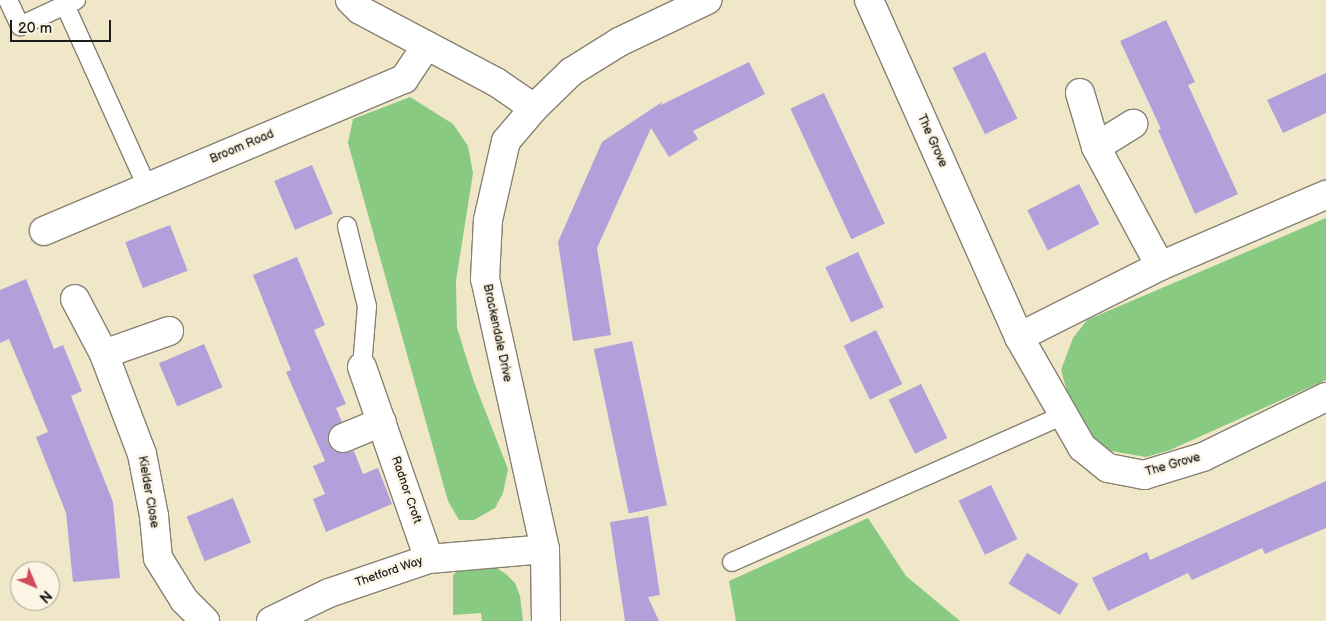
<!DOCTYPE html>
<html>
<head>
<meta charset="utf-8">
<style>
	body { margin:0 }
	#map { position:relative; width:1326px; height:621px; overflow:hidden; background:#f0e6c8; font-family:"Balsamiq Sans",sans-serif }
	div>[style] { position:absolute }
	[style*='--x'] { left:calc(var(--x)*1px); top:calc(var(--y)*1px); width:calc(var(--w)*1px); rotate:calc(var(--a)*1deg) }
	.green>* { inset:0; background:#89ca83 }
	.building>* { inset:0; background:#b2a0db; transform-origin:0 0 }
	.roads { filter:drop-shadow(1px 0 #868172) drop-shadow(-1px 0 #868172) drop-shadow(0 1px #868172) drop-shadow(0 -1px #868172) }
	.lane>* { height:18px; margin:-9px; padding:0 9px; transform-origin:9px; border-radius:9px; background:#fff }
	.street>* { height:28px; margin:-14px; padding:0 14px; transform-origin:14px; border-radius:14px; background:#fff }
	span { translate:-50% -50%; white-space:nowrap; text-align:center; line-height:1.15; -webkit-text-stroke:5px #fcf5e5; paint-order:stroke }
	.street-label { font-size:12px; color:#1c1c1c }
	.north { position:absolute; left:10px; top:561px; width:50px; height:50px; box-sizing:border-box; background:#fcf5e5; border:1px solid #a29e95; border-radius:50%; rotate:135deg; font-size:14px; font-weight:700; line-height:20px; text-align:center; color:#1c1c1c }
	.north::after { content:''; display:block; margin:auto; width:18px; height:22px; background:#d1495b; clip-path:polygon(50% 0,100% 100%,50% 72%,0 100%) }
	.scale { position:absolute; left:10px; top:20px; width:101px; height:22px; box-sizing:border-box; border:2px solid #1c1c1c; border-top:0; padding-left:6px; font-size:15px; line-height:18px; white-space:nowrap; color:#1c1c1c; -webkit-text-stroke:4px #fcf5e5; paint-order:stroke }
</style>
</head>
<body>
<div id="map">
	<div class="green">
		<i style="clip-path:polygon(410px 97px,453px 124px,468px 146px,473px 173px,456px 281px,457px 328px,474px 382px,508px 469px,503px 493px,495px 508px,474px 520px,459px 520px,448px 501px,348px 143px,353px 119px)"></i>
		<i style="clip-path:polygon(1326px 218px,1326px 380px,1170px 450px,1146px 457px,1105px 450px,1087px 436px,1074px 415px,1061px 370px,1073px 338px,1087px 320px)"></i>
		<i style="clip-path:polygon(868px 518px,906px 576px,960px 621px,736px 621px,729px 581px)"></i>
		<i style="clip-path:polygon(495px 567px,506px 574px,515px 583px,520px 596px,523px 621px,482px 621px,481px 613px,453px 615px,453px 575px,460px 568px)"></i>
	</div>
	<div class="building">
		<i style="clip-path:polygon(1166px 20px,1195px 82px,1188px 85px,1238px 194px,1195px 214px,1158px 130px,1161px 129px,1120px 41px)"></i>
		<i style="left:985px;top:52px;width:74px;height:36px;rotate:64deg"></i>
		<i style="clip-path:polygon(749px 62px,765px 94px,693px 131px,698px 139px,669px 157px,651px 128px,597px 248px,611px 335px,573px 341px,558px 242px,602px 142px,662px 102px,661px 105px)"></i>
		<i style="clip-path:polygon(1326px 73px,1326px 113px,1283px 133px,1267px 100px)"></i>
		<i style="left:824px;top:93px;width:144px;height:37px;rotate:65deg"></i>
		<i style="left:312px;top:165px;width:53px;height:41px;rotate:67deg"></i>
		<i style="left:1079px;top:184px;width:45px;height:58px;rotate:63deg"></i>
		<i style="left:170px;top:225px;width:49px;height:48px;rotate:69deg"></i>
		<i style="left:858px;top:252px;width:61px;height:36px;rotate:65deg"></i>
		<i style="clip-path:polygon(297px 257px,325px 325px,314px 330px,346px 404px,336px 408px,342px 422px,330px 429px,328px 436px,328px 443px,333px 450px,340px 453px,354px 451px,363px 474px,378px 468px,392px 504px,326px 532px,313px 499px,325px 494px,313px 466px,325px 461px,286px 372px,291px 370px,253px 275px)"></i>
		<i style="clip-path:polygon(26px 279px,54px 349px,63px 345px,82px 391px,71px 396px,113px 502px,120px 578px,73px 582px,66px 513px,36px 437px,48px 432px,9px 339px,0 343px,0 290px)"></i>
		<i style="left:876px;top:330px;width:60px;height:36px;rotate:64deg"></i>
		<i style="left:632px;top:341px;width:168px;height:39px;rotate:78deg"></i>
		<i style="left:204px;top:344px;width:47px;height:49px;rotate:67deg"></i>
		<i style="left:921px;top:384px;width:60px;height:36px;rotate:64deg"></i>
		<i style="clip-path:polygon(1326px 481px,1326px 528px,1265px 554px,1262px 548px,1192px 580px,1188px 573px,1108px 611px,1092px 578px,1147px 552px,1150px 560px)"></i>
		<i style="left:991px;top:485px;width:60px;height:36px;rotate:64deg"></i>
		<i style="left:233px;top:498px;width:48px;height:50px;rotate:68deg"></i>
		<i style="clip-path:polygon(648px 516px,660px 595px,648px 597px,659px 621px,625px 621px,610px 522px)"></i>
		<i style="left:1027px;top:553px;width:60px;height:36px;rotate:31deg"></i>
	</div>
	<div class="roads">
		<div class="lane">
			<i style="--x:8;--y:0;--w:29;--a:65"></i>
			<i style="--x:20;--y:26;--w:50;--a:-25"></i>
			<i style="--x:76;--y:0;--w:12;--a:156"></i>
			<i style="--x:65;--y:5;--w:200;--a:65.7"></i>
			<i style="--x:347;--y:226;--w:82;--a:76"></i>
			<i style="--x:367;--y:306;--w:61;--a:94.7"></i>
			<i style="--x:732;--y:562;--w:363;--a:-23.9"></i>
		</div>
		<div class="street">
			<i style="--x:350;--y:0;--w:14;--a:45"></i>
			<i style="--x:360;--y:10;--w:154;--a:27.9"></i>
			<i style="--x:496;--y:82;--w:46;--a:34.4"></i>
			<i style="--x:869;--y:0;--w:369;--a:66"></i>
			<i style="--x:1019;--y:337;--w:127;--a:60.2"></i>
			<i style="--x:1082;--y:447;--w:33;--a:39"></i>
			<i style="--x:1108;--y:468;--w:37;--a:11"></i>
			<i style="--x:1144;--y:475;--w:62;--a:-17"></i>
			<i style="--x:1203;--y:457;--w:137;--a:-26"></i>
			<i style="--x:1080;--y:93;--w:56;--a:73.5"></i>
			<i style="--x:1096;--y:147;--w:135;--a:61.7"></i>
			<i style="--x:1096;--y:147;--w:44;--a:-31.9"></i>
			<i style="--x:44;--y:231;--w:391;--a:-22.9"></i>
			<i style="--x:404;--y:79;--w:40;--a:-56"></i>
			<i style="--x:75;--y:299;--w:62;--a:62.2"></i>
			<i style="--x:104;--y:354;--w:107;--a:69.2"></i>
			<i style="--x:142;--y:454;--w:63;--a:79"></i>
			<i style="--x:154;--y:516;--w:42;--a:84.6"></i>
			<i style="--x:158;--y:558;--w:49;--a:58.2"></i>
			<i style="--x:184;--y:600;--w:30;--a:45"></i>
			<i style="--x:1019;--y:337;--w:158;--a:-26.7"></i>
			<i style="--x:1160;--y:266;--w:181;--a:-23.2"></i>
			<i style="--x:104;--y:354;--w:69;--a:-19.5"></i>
			<i style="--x:362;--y:367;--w:203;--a:70.8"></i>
			<i style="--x:343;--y:438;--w:42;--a:-22.3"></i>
			<i style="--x:271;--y:621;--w:64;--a:-25.8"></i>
			<i style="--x:329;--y:593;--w:106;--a:-18.8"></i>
			<i style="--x:429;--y:559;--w:116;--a:-4.9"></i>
			<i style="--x:546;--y:621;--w:72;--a:-90.8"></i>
			<i style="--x:545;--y:549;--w:277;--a:-102.5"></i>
			<i style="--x:485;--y:279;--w:59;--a:-87.1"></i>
			<i style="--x:488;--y:220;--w:81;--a:-77.2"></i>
			<i style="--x:506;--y:141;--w:43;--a:-49.7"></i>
			<i style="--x:534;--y:108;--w:52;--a:-44.2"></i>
			<i style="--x:571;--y:72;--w:57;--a:-32"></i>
			<i style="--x:619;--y:42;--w:98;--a:-25.5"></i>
		</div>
	</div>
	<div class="street-label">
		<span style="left:932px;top:141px;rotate:66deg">The Grove</span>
		<span style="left:242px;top:147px;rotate:-23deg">Broom Road</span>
		<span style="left:497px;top:333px;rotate:78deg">Brackendale Drive</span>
		<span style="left:1173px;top:465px;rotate:-16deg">The Grove</span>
		<span style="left:406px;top:490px;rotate:71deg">Radnor Croft</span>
		<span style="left:148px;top:492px;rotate:80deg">Kielder Close</span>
		<span style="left:389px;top:572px;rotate:-19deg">Thetford Way</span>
	</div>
	<div class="north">N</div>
	<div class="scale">20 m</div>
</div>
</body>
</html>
